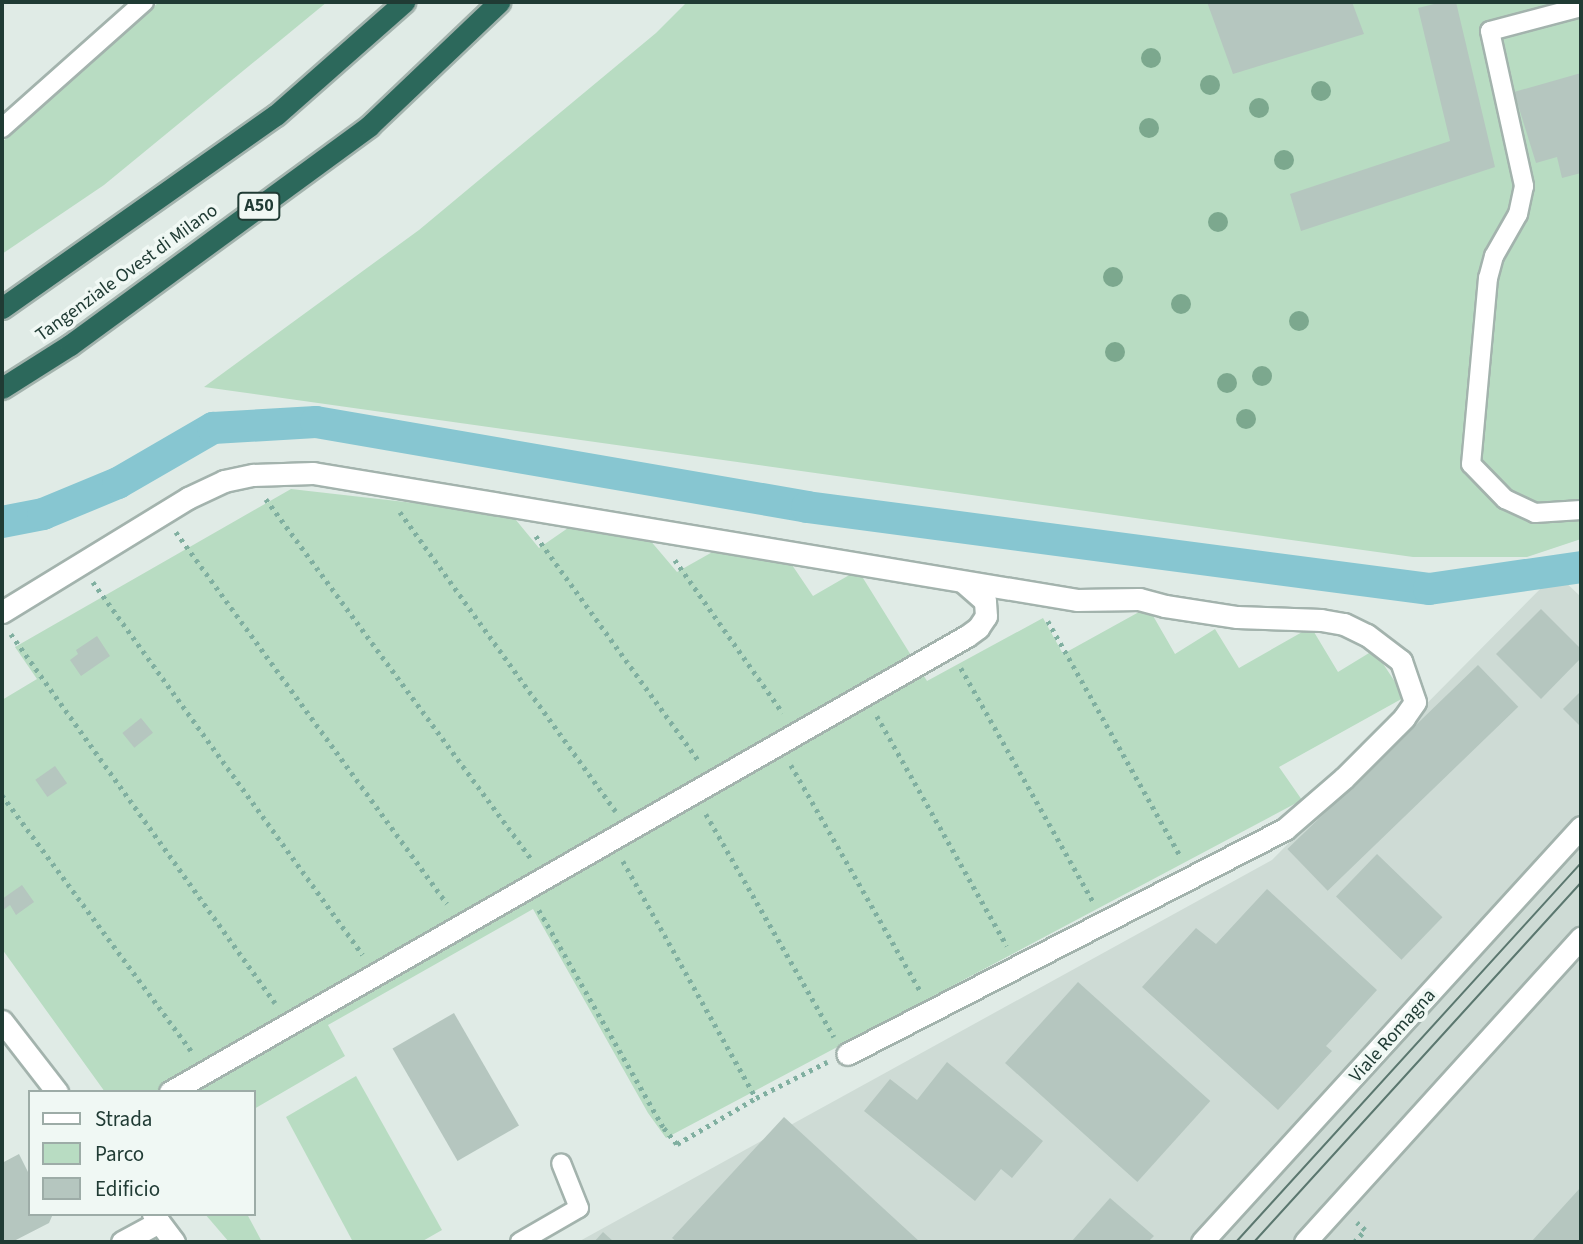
<!DOCTYPE html>
<html>
<head>
<meta charset="utf-8">
<style>
	body { margin:0 }
	#map { position:relative; width:1583px; height:1244px; overflow:hidden; background:#e0ebe6; font-family:"Source Sans 3",sans-serif }
	div>[style] { position:absolute }
	[style*='--x'] { left:calc(var(--x)*1px); top:calc(var(--y)*1px); width:calc(var(--w)*1px); rotate:calc(var(--a)*1deg) }
	.built>* { inset:0; background:#cedbd5 }
	.green>* { inset:0; background:#b8dcc2 }
	.canal>* { height:32px; margin:-16px; padding:0 16px; transform-origin:16px; border-radius:16px; background:#87c6d1 }
	.building>* { inset:0; background:#b5c6bf; transform-origin:0 0 }
	.path>* { height:4.5px; margin-top:-2.25px; transform-origin:0; background:repeating-linear-gradient(90deg,#80afa0 0 3.5px,transparent 0 8.5px) }
	.roads { filter:drop-shadow(2px 0 #a3b3ad) drop-shadow(-2px 0 #a3b3ad) drop-shadow(0 2px #a3b3ad) drop-shadow(0 -2px #a3b3ad) }
	.service>* { height:18px; margin:-9px; padding:0 9px; transform-origin:9px; border-radius:9px; background:#fff }
	.minor>* { height:21px; margin:-10.5px; padding:0 10.5px; transform-origin:10.5px; border-radius:10.5px; background:#fff }
	.secondary>* { height:21px; margin:-10.5px; padding:0 10.5px; transform-origin:10.5px; border-radius:10.5px; background:#fff }
	.motorway>* { height:21px; margin:-10.5px; padding:0 10.5px; transform-origin:10.5px; border-radius:10.5px; background:#2c685b }
	.tram>* { height:2px; margin:-1px; padding:0 1px; transform-origin:1px; border-radius:1px; background:#5b776f }
	.trees>* { width:20px; height:20px; margin:-10px; border-radius:50%; background:#7ca88e }
	span { translate:-50% -50%; white-space:nowrap; text-align:center; line-height:1.15; -webkit-text-stroke:7px #f0f8f4; paint-order:stroke }
	.shield-label span { padding:2px 5px; background:#f0f8f4; border:2px solid; border-radius:5px; -webkit-text-stroke-width:0 }
	.shield-label { font-size:18px; color:#203b34; font-weight:700 }
	.street-label { font-size:19px; color:#203b34 }
	.frame { position:absolute; inset:0; border:4px solid #203b34; pointer-events:none }
	.legend { position:absolute; left:28px; top:1090px; width:228px; height:126px; box-sizing:border-box; background:#f0f8f4; border:2px solid #9daca7; margin:0; padding:9px 12px; list-style:none; font-size:21px; color:#203b34 }
	.legend li { display:flex; align-items:center; gap:14px; height:35px }
	.legend b { width:35px; border:2px solid #9daca7 }
</style>
</head>
<body>
<div id="map">
	<div class="built">
		<i style="clip-path:polygon(1556px 573px,1581px 597px,1581px 1242px,578px 1242px,1272px 860px)"></i>
	</div>
	<div class="green">
		<i style="clip-path:polygon(159px 2px,327px 2px,104px 185px,2px 254px,2px 142px)"></i>
		<i style="clip-path:polygon(687px 2px,1581px 2px,1581px 539px,1527px 557px,1413px 557px,204px 387px,419px 230px,656px 33px)"></i>
		<i style="clip-path:polygon(291px 489px,511px 514px,539px 548px,568px 528px,649px 539px,677px 572px,716px 550px,788px 559px,813px 596px,858px 570px,927px 681px,1043px 618px,1063px 654px,1148px 607px,1175px 654px,1215px 629px,1239px 668px,1311px 627px,1338px 672px,1374px 650px,1405px 697px,1279px 767px,1302px 800px,666px 1138px,648px 1113px,533px 909px,328px 1025px,345px 1056px,254px 1109px,254px 1092px,105px 1092px,2px 949px,2px 700px,37px 679px,15px 647px)"></i>
		<i style="clip-path:polygon(356px 1076px,442px 1230px,421px 1242px,353px 1242px,286px 1117px)"></i>
		<i style="clip-path:polygon(205px 1214px,247px 1214px,262px 1242px,229px 1242px)"></i>
	</div>
	<div class="canal">
		<i style="--x:2;--y:522;--w:42;--a:-11"></i>
		<i style="--x:43;--y:514;--w:81;--a:-22.5"></i>
		<i style="--x:118;--y:483;--w:110;--a:-30.1"></i>
		<i style="--x:213;--y:428;--w:103;--a:-3.3"></i>
		<i style="--x:316;--y:422;--w:498;--a:9.8"></i>
		<i style="--x:807;--y:507;--w:627;--a:7.51"></i>
		<i style="--x:1429;--y:589;--w:154;--a:-8.2"></i>
	</div>
	<div class="building">
		<i style="clip-path:polygon(1207px 2px,1352px 2px,1364px 34px,1233px 74px)"></i>
		<i style="clip-path:polygon(1442px 2px,1456px 2px,1495px 167px,1301px 231px,1290px 194px,1450px 141px,1418px 8px)"></i>
		<i style="clip-path:polygon(1581px 73px,1581px 173px,1562px 178px,1557px 157px,1536px 163px,1514px 92px)"></i>
		<i style="clip-path:polygon(1541px 609px,1581px 649px,1581px 658px,1541px 699px,1496px 654px)"></i>
		<i style="clip-path:polygon(97px 636px,110px 656px,81px 676px,70px 660px,78px 654px,76px 650px)"></i>
		<i style="left:1478px;top:665px;width:58px;height:265px;rotate:46deg"></i>
		<i style="clip-path:polygon(1581px 691px,1581px 727px,1563px 709px)"></i>
		<i style="left:141px;top:718px;width:19px;height:24px;rotate:51deg"></i>
		<i style="left:55px;top:766px;width:21px;height:24px;rotate:55deg"></i>
		<i style="left:1377px;top:854px;width:91px;height:59px;rotate:44deg"></i>
		<i style="clip-path:polygon(22px 885px,34px 902px,16px 915px,10px 905px,2px 911px,2px 899px)"></i>
		<i style="clip-path:polygon(1267px 889px,1377px 990px,1326px 1046px,1332px 1051px,1278px 1110px,1142px 987px,1196px 928px,1216px 944px)"></i>
		<i style="left:1078px;top:982px;width:178px;height:109px;rotate:42deg"></i>
		<i style="left:454px;top:1013px;width:130px;height:71px;rotate:60deg"></i>
		<i style="clip-path:polygon(947px 1062px,1043px 1141px,1012px 1178px,1001px 1169px,975px 1201px,864px 1111px,890px 1079px,917px 1100px)"></i>
		<i style="clip-path:polygon(784px 1117px,920px 1242px,677px 1242px,672px 1238px)"></i>
		<i style="clip-path:polygon(19px 1154px,30px 1176px,30px 1214px,53px 1214px,49px 1223px,12px 1242px,2px 1242px,2px 1163px)"></i>
		<i style="clip-path:polygon(1581px 1187px,1581px 1242px,1531px 1242px)"></i>
		<i style="clip-path:polygon(1110px 1198px,1154px 1236px,1148px 1242px,1071px 1242px)"></i>
		<i style="clip-path:polygon(603px 1232px,614px 1242px,594px 1242px)"></i>
	</div>
	<div class="path">
		<i style="--x:266;--y:499;--w:446;--a:53.6"></i>
		<i style="--x:400;--y:512;--w:369;--a:54.2"></i>
		<i style="--x:176;--y:532;--w:460;--a:53.9"></i>
		<i style="--x:536;--y:536;--w:278;--a:54.1"></i>
		<i style="--x:675;--y:560;--w:187;--a:54.8"></i>
		<i style="--x:93;--y:582;--w:460;--a:54.1"></i>
		<i style="--x:1048;--y:621;--w:271;--a:60.6"></i>
		<i style="--x:11;--y:634;--w:454;--a:54.4"></i>
		<i style="--x:961;--y:668;--w:268;--a:60.5"></i>
		<i style="--x:877;--y:716;--w:264;--a:60.5"></i>
		<i style="--x:791;--y:765;--w:262;--a:60.2"></i>
		<i style="--x:2;--y:795;--w:321;--a:53.5"></i>
		<i style="--x:706;--y:814;--w:257;--a:60.1"></i>
		<i style="--x:623;--y:861;--w:272;--a:60.7"></i>
		<i style="--x:756;--y:1098;--w:80;--a:-26.9"></i>
		<i style="--x:539;--y:910;--w:251;--a:60.2"></i>
		<i style="--x:664;--y:1128;--w:21;--a:51"></i>
		<i style="--x:677;--y:1144;--w:91;--a:-30.2"></i>
		<i style="--x:1354;--y:1242;--w:16;--a:-47"></i>
		<i style="--x:1365;--y:1230;--w:11;--a:-139"></i>
	</div>
	<div class="roads">
		<div class="service">
			<i style="--x:1581;--y:7;--w:94;--a:165.2"></i>
			<i style="--x:1490;--y:31;--w:159;--a:77.6"></i>
			<i style="--x:1524;--y:186;--w:29;--a:102"></i>
			<i style="--x:1518;--y:214;--w:48;--a:119.7"></i>
			<i style="--x:1494;--y:256;--w:23;--a:105"></i>
			<i style="--x:1488;--y:278;--w:187;--a:95.2"></i>
			<i style="--x:1471;--y:464;--w:49;--a:45.8"></i>
			<i style="--x:1505;--y:499;--w:33;--a:25"></i>
			<i style="--x:1535;--y:513;--w:46;--a:-3.7"></i>
			<i style="--x:2;--y:128;--w:190;--a:-41.6"></i>
			<i style="--x:520;--y:1242;--w:68;--a:-30"></i>
			<i style="--x:579;--y:1208;--w:48;--a:-111.8"></i>
		</div>
		<div class="minor">
			<i style="--x:2;--y:612;--w:218;--a:-31.5"></i>
			<i style="--x:188;--y:498;--w:40;--a:-25"></i>
			<i style="--x:224;--y:481;--w:30;--a:-12"></i>
			<i style="--x:253;--y:475;--w:60;--a:-1.9"></i>
			<i style="--x:313;--y:473;--w:774;--a:9.44"></i>
			<i style="--x:1077;--y:600;--w:62;--a:-0.9"></i>
			<i style="--x:1139;--y:599;--w:27;--a:15"></i>
			<i style="--x:1165;--y:606;--w:73;--a:8.7"></i>
			<i style="--x:1237;--y:617;--w:84;--a:2"></i>
			<i style="--x:1321;--y:620;--w:23;--a:10"></i>
			<i style="--x:1344;--y:624;--w:25;--a:26"></i>
			<i style="--x:1367;--y:635;--w:43;--a:37.4"></i>
			<i style="--x:1401;--y:661;--w:43;--a:71.1"></i>
			<i style="--x:1415;--y:702;--w:19;--a:125"></i>
			<i style="--x:1404;--y:718;--w:85;--a:135"></i>
			<i style="--x:1344;--y:778;--w:78;--a:139.2"></i>
			<i style="--x:1285;--y:829;--w:492;--a:152.8"></i>
			<i style="--x:2;--y:1021;--w:90;--a:52.2"></i>
			<i style="--x:170;--y:1092;--w:918;--a:-29.78"></i>
			<i style="--x:967;--y:636;--w:14;--a:-36"></i>
			<i style="--x:978;--y:628;--w:14;--a:-56"></i>
			<i style="--x:986;--y:616;--w:15;--a:-94"></i>
			<i style="--x:985;--y:601;--w:28;--a:-139"></i>
			<i style="--x:153;--y:1214;--w:35;--a:53"></i>
			<i style="--x:122;--y:1242;--w:42;--a:-28.4"></i>
		</div>
		<div class="secondary">
			<i style="--x:1202;--y:1242;--w:562;--a:-47.6"></i>
			<i style="--x:1305;--y:1242;--w:411;--a:-47.8"></i>
		</div>
		<div class="motorway">
			<i style="--x:2;--y:308;--w:335;--a:-35.2"></i>
			<i style="--x:276;--y:115;--w:171;--a:-41.4"></i>
			<i style="--x:2;--y:388;--w:80;--a:-32.3"></i>
			<i style="--x:70;--y:345;--w:371;--a:-36.2"></i>
			<i style="--x:369;--y:126;--w:180;--a:-43.6"></i>
		</div>
	</div>
	<div class="tram">
		<i style="--x:1236;--y:1242;--w:513;--a:-47.69"></i>
		<i style="--x:1254;--y:1242;--w:486;--a:-47.7"></i>
	</div>
	<div class="trees">
		<i style="left:1151px;top:58px"></i>
		<i style="left:1210px;top:85px"></i>
		<i style="left:1321px;top:91px"></i>
		<i style="left:1259px;top:108px"></i>
		<i style="left:1149px;top:128px"></i>
		<i style="left:1284px;top:160px"></i>
		<i style="left:1218px;top:222px"></i>
		<i style="left:1113px;top:277px"></i>
		<i style="left:1181px;top:304px"></i>
		<i style="left:1299px;top:321px"></i>
		<i style="left:1115px;top:352px"></i>
		<i style="left:1262px;top:376px"></i>
		<i style="left:1227px;top:383px"></i>
		<i style="left:1246px;top:419px"></i>
	</div>
	<div class="shield-label">
		<span style="left:259px;top:206px">A50</span>
	</div>
	<div class="street-label">
		<span style="left:127px;top:273px;rotate:-36deg">Tangenziale Ovest di Milano</span>
		<span style="left:1393px;top:1036px;rotate:-48deg">Viale Romagna</span>
	</div>
	<div class="frame"></div>
	<ul class="legend">
	<li><b style="height:9px;background:#fff"></b>Strada</li>
	<li><b style="height:19px;background:#b8dcc2"></b>Parco</li>
	<li><b style="height:19px;background:#b5c6bf"></b>Edificio</li>
	</ul>
</div>
</body>
</html>
